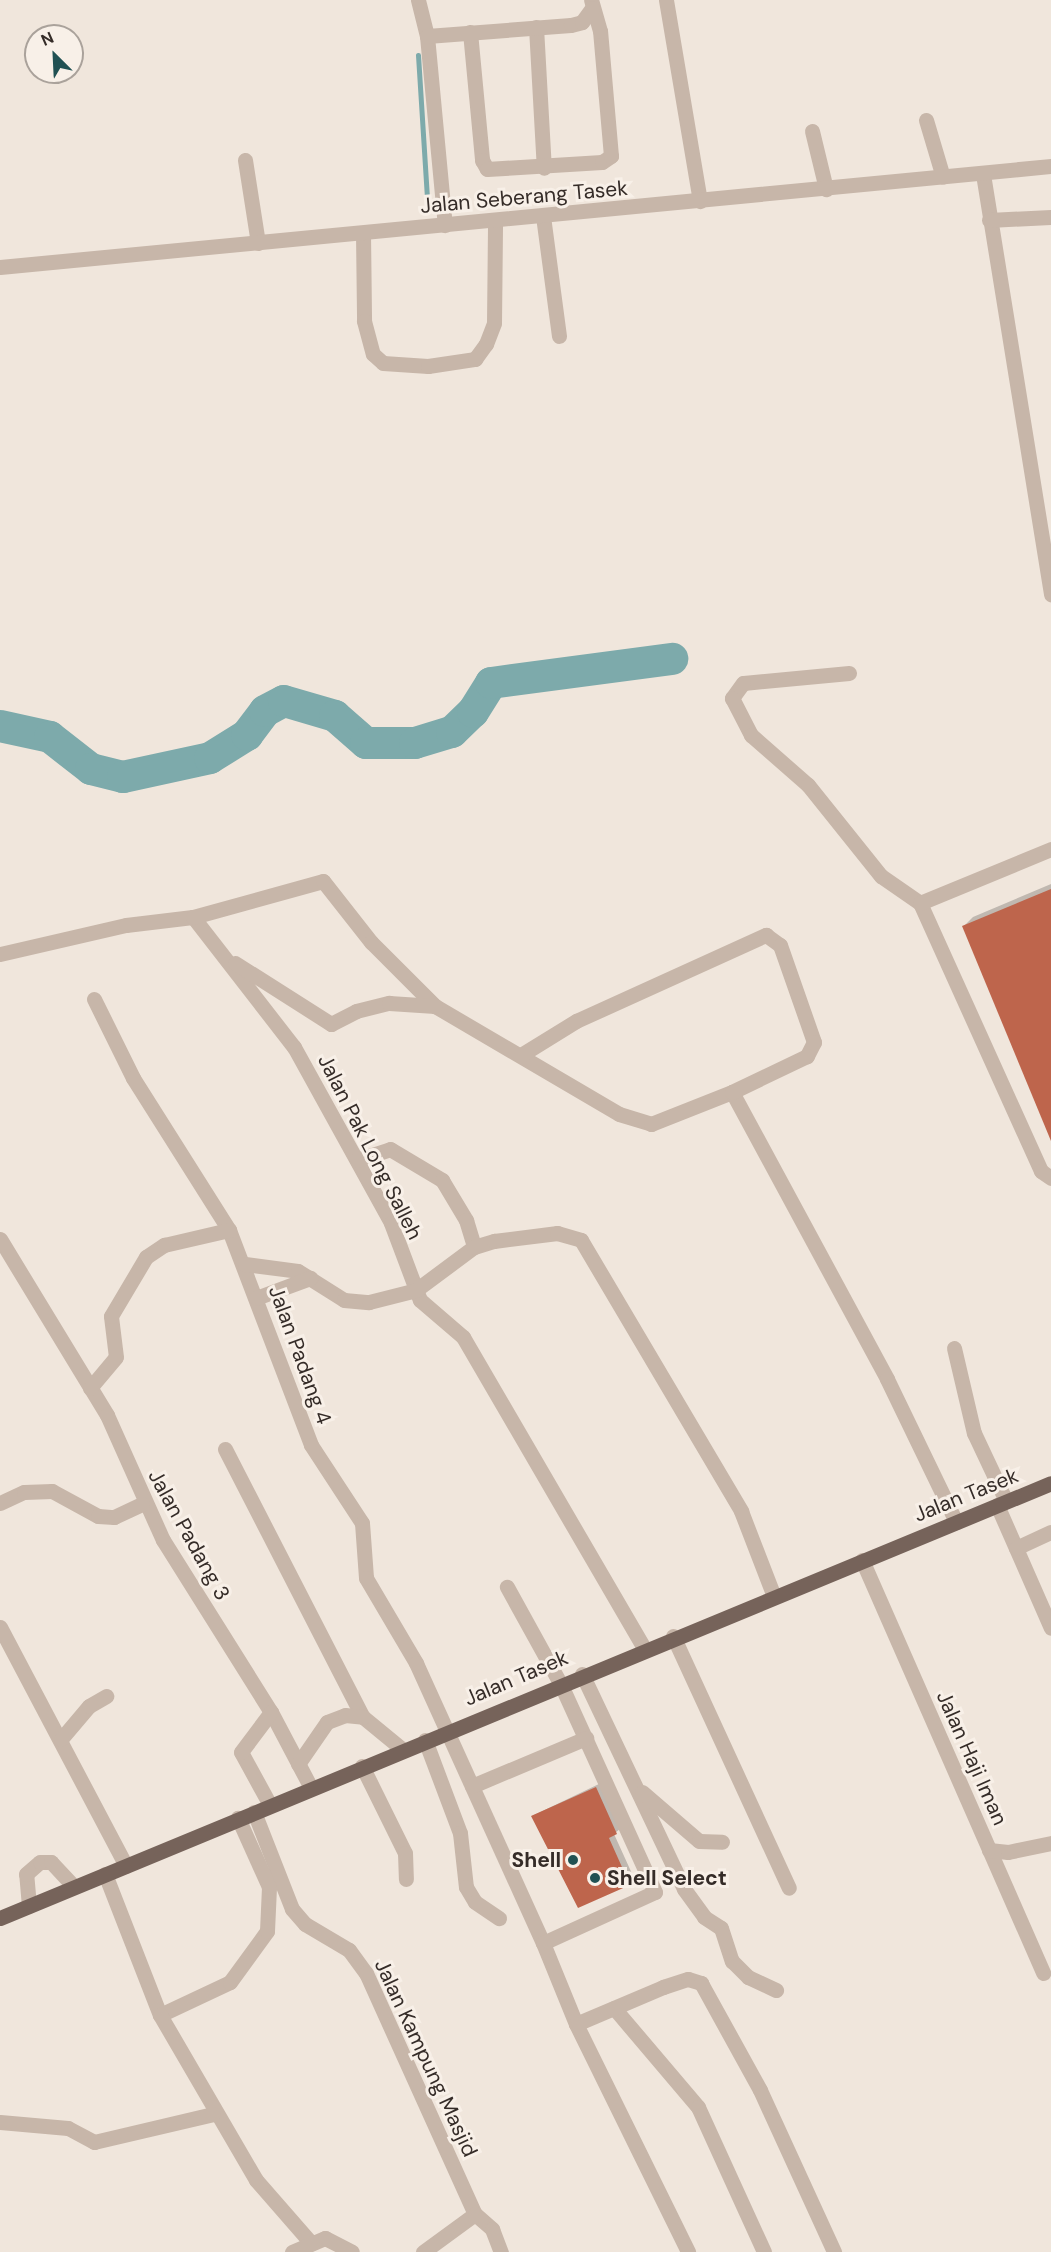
<!DOCTYPE html>
<html>
<head>
<meta charset="utf-8">
<style>
	body { margin:0 }
	#map { position:relative; width:1051px; height:2252px; overflow:hidden; background:#f0e6dc; font-family:"DM Sans",sans-serif }
	div>[style] { position:absolute }
	[style*='--x'] { left:calc(var(--x)*1px); top:calc(var(--y)*1px); width:calc(var(--w)*1px); rotate:calc(var(--a)*1deg) }
	.shadow>* { inset:0; background:#0003 }
	.stream>* { height:5px; margin:-2.5px; padding:0 2.5px; transform-origin:2.5px; border-radius:2.5px; background:#7daaab }
	.river>* { height:32px; margin:-16px; padding:0 16px; transform-origin:16px; border-radius:16px; background:#7daaab }
	.building>* { inset:0; background:#be654c }
	.minor>* { height:15px; margin:-7.5px; padding:0 7.5px; transform-origin:7.5px; border-radius:7.5px; background:#c7b6a9 }
	.major>* { height:15px; margin:-7.5px; padding:0 7.5px; transform-origin:7.5px; border-radius:7.5px; background:#76635a }
	.dots>* { width:16px; height:16px; translate:-50% -50%; box-sizing:border-box; border:3px solid #f8f0e8; border-radius:50% }
	span { translate:-50% -50%; white-space:nowrap; text-align:center; line-height:1.15; -webkit-text-stroke:6px #f8f0e8; paint-order:stroke }
	.street-label { font-size:21px; color:#352c28 }
	.poi-label { font-size:21px; color:#352c28; font-weight:700 }
	.right { translate:-100% -50%; text-align:right }
	.left { translate:0 -50%; text-align:left }
	.north { position:absolute; left:24px; top:24px; width:60px; height:60px; box-sizing:border-box; background:#f8f0e8; border:2px solid #aaa29b; border-radius:50%; rotate:336deg; font-size:16px; font-weight:700; line-height:24px; text-align:center; color:#352c28 }
	.north::after { content:''; display:block; margin:auto; width:21px; height:27px; background:#215153; clip-path:polygon(50% 0,100% 100%,50% 72%,0 100%) }
</style>
</head>
<body>
<div id="map">
	<div class="shadow">
		<i style="clip-path:polygon(1051px 884px,1051px 1138px,964px 926px,973px 917px)"></i>
		<i style="clip-path:polygon(601px 1783px,621px 1828px,614px 1834px,634px 1878px,629px 1883px,532px 1816px)"></i>
	</div>
	<div class="stream">
		<i style="--x:418;--y:55;--w:144;--a:86.4"></i>
	</div>
	<div class="river">
		<i style="--x:0;--y:726;--w:51;--a:12.4"></i>
		<i style="--x:50;--y:737;--w:52;--a:38"></i>
		<i style="--x:91;--y:769;--w:33;--a:14"></i>
		<i style="--x:123;--y:777;--w:89;--a:-12.3"></i>
		<i style="--x:210;--y:758;--w:44;--a:-31.9"></i>
		<i style="--x:247;--y:735;--w:30;--a:-53"></i>
		<i style="--x:265;--y:711;--w:21;--a:-28"></i>
		<i style="--x:284;--y:701;--w:53;--a:16.4"></i>
		<i style="--x:335;--y:716;--w:41;--a:41.1"></i>
		<i style="--x:366;--y:743;--w:49;--a:0"></i>
		<i style="--x:415;--y:743;--w:39;--a:-17"></i>
		<i style="--x:452;--y:732;--w:29;--a:-44"></i>
		<i style="--x:473;--y:712;--w:34;--a:-58"></i>
		<i style="--x:491;--y:683;--w:183;--a:-7.6"></i>
	</div>
	<div class="building">
		<i style="clip-path:polygon(1051px 889px,1051px 1141px,962px 926px)"></i>
		<i style="clip-path:polygon(596px 1787px,617px 1834px,609px 1838px,630px 1885px,578px 1908px,531px 1816px)"></i>
	</div>
	<div class="minor">
		<i style="--x:418;--y:0;--w:37;--a:76"></i>
		<i style="--x:427;--y:36;--w:190;--a:84.6"></i>
		<i style="--x:666;--y:0;--w:204;--a:80.4"></i>
		<i style="--x:536;--y:27;--w:141;--a:86.8"></i>
		<i style="--x:470;--y:32;--w:129;--a:84.6"></i>
		<i style="--x:482;--y:160;--w:10;--a:61"></i>
		<i style="--x:487;--y:169;--w:115;--a:-3.5"></i>
		<i style="--x:602;--y:162;--w:11;--a:-34"></i>
		<i style="--x:611;--y:156;--w:125;--a:-95"></i>
		<i style="--x:600;--y:31;--w:32;--a:-106"></i>
		<i style="--x:427;--y:36;--w:144;--a:-4.4"></i>
		<i style="--x:571;--y:25;--w:11;--a:-15"></i>
		<i style="--x:582;--y:22;--w:17;--a:-54"></i>
		<i style="--x:926;--y:120;--w:59;--a:73.4"></i>
		<i style="--x:812;--y:131;--w:60;--a:76.4"></i>
		<i style="--x:245;--y:160;--w:84;--a:81.1"></i>
		<i style="--x:983;--y:174;--w:426;--a:80.8"></i>
		<i style="--x:543;--y:216;--w:121;--a:82.4"></i>
		<i style="--x:989;--y:220;--w:62;--a:-2.8"></i>
		<i style="--x:363;--y:233;--w:88;--a:89.3"></i>
		<i style="--x:364;--y:321;--w:34;--a:75"></i>
		<i style="--x:373;--y:354;--w:13;--a:42"></i>
		<i style="--x:383;--y:363;--w:45;--a:3.8"></i>
		<i style="--x:428;--y:366;--w:48;--a:-8.5"></i>
		<i style="--x:475;--y:359;--w:19;--a:-54"></i>
		<i style="--x:486;--y:344;--w:22;--a:-69"></i>
		<i style="--x:494;--y:323;--w:102;--a:-89.4"></i>
		<i style="--x:0;--y:267;--w:1056;--a:-5.49"></i>
		<i style="--x:849;--y:673;--w:106;--a:174.6"></i>
		<i style="--x:743;--y:683;--w:19;--a:126"></i>
		<i style="--x:732;--y:698;--w:42;--a:62.8"></i>
		<i style="--x:751;--y:735;--w:76;--a:41.3"></i>
		<i style="--x:808;--y:785;--w:117;--a:51.3"></i>
		<i style="--x:881;--y:876;--w:47;--a:34.7"></i>
		<i style="--x:920;--y:903;--w:294;--a:65.7"></i>
		<i style="--x:1041;--y:1171;--w:12;--a:35"></i>
		<i style="--x:920;--y:903;--w:142;--a:-22.4"></i>
		<i style="--x:193;--y:917;--w:165;--a:52.2"></i>
		<i style="--x:294;--y:1047;--w:201;--a:61.1"></i>
		<i style="--x:391;--y:1223;--w:82;--a:69.4"></i>
		<i style="--x:420;--y:1300;--w:57;--a:40.7"></i>
		<i style="--x:463;--y:1337;--w:360;--a:59.8"></i>
		<i style="--x:0;--y:954;--w:129;--a:-13"></i>
		<i style="--x:126;--y:925;--w:67;--a:-6.8"></i>
		<i style="--x:193;--y:917;--w:135;--a:-15.5"></i>
		<i style="--x:323;--y:881;--w:78;--a:51.8"></i>
		<i style="--x:371;--y:942;--w:91;--a:45"></i>
		<i style="--x:435;--y:1006;--w:213;--a:30.4"></i>
		<i style="--x:619;--y:1114;--w:34;--a:17"></i>
		<i style="--x:651;--y:1124;--w:87;--a:-21.6"></i>
		<i style="--x:732;--y:1092;--w:326;--a:61.6"></i>
		<i style="--x:887;--y:1379;--w:159;--a:64.2"></i>
		<i style="--x:235;--y:963;--w:114;--a:32.4"></i>
		<i style="--x:331;--y:1024;--w:28;--a:-27"></i>
		<i style="--x:356;--y:1011;--w:34;--a:-14"></i>
		<i style="--x:389;--y:1003;--w:46;--a:3.7"></i>
		<i style="--x:94;--y:999;--w:88;--a:63.7"></i>
		<i style="--x:133;--y:1078;--w:180;--a:57.7"></i>
		<i style="--x:229;--y:1230;--w:230;--a:69.1"></i>
		<i style="--x:311;--y:1445;--w:93;--a:56.8"></i>
		<i style="--x:362;--y:1523;--w:55;--a:85.8"></i>
		<i style="--x:366;--y:1578;--w:99;--a:59.5"></i>
		<i style="--x:416;--y:1663;--w:307;--a:65.6"></i>
		<i style="--x:543;--y:1943;--w:123;--a:-24.5"></i>
		<i style="--x:655;--y:1892;--w:230;--a:-114.4"></i>
		<i style="--x:560;--y:1683;--w:110;--a:-118.9"></i>
		<i style="--x:521;--y:1055;--w:65;--a:-31.7"></i>
		<i style="--x:576;--y:1021;--w:209;--a:-24.4"></i>
		<i style="--x:766;--y:935;--w:17;--a:36"></i>
		<i style="--x:780;--y:945;--w:103;--a:70.7"></i>
		<i style="--x:814;--y:1042;--w:16;--a:117"></i>
		<i style="--x:807;--y:1056;--w:83;--a:154.4"></i>
		<i style="--x:357;--y:1160;--w:35;--a:-18"></i>
		<i style="--x:390;--y:1149;--w:61;--a:30.8"></i>
		<i style="--x:442;--y:1180;--w:47;--a:59"></i>
		<i style="--x:466;--y:1220;--w:28;--a:73"></i>
		<i style="--x:0;--y:1239;--w:206;--a:58.7"></i>
		<i style="--x:107;--y:1415;--w:137;--a:65.9"></i>
		<i style="--x:163;--y:1540;--w:203;--a:57.9"></i>
		<i style="--x:271;--y:1712;--w:86;--a:62.2"></i>
		<i style="--x:245;--y:1264;--w:53;--a:7.5"></i>
		<i style="--x:298;--y:1271;--w:54;--a:32.2"></i>
		<i style="--x:344;--y:1300;--w:25;--a:5"></i>
		<i style="--x:369;--y:1302;--w:49;--a:-14.3"></i>
		<i style="--x:416;--y:1290;--w:72;--a:-36.6"></i>
		<i style="--x:474;--y:1247;--w:21;--a:-17"></i>
		<i style="--x:494;--y:1241;--w:64;--a:-7.2"></i>
		<i style="--x:557;--y:1233;--w:25;--a:16"></i>
		<i style="--x:581;--y:1240;--w:315;--a:59.4"></i>
		<i style="--x:741;--y:1511;--w:89;--a:68.9"></i>
		<i style="--x:256;--y:1298;--w:58;--a:-20.3"></i>
		<i style="--x:954;--y:1348;--w:87;--a:76.8"></i>
		<i style="--x:974;--y:1433;--w:75;--a:64.8"></i>
		<i style="--x:90;--y:1388;--w:40;--a:-50"></i>
		<i style="--x:116;--y:1357;--w:41;--a:-97"></i>
		<i style="--x:111;--y:1316;--w:69;--a:-59.3"></i>
		<i style="--x:146;--y:1257;--w:22;--a:-34"></i>
		<i style="--x:164;--y:1245;--w:67;--a:-13"></i>
		<i style="--x:225;--y:1449;--w:301;--a:62.8"></i>
		<i style="--x:363;--y:1717;--w:50;--a:39.4"></i>
		<i style="--x:0;--y:1503;--w:26;--a:-25"></i>
		<i style="--x:24;--y:1492;--w:28;--a:-2"></i>
		<i style="--x:52;--y:1491;--w:52;--a:28.5"></i>
		<i style="--x:98;--y:1516;--w:16;--a:4"></i>
		<i style="--x:114;--y:1517;--w:31;--a:-25"></i>
		<i style="--x:997;--y:1505;--w:134;--a:66.3"></i>
		<i style="--x:1016;--y:1548;--w:38;--a:-25"></i>
		<i style="--x:862;--y:1560;--w:451;--a:66.3"></i>
		<i style="--x:0;--y:1627;--w:270;--a:62.2"></i>
		<i style="--x:673;--y:1636;--w:277;--a:65.3"></i>
		<i style="--x:582;--y:1674;--w:238;--a:64.6"></i>
		<i style="--x:684;--y:1889;--w:34;--a:54"></i>
		<i style="--x:704;--y:1917;--w:20;--a:33"></i>
		<i style="--x:721;--y:1928;--w:35;--a:72"></i>
		<i style="--x:732;--y:1961;--w:23;--a:45"></i>
		<i style="--x:748;--y:1977;--w:31;--a:25"></i>
		<i style="--x:61;--y:1739;--w:43;--a:-49.7"></i>
		<i style="--x:89;--y:1706;--w:20;--a:-30"></i>
		<i style="--x:425;--y:1740;--w:99;--a:69.4"></i>
		<i style="--x:460;--y:1833;--w:54;--a:83.7"></i>
		<i style="--x:466;--y:1887;--w:17;--a:59"></i>
		<i style="--x:475;--y:1902;--w:29;--a:34"></i>
		<i style="--x:298;--y:1764;--w:51;--a:-55.4"></i>
		<i style="--x:327;--y:1722;--w:19;--a:-21"></i>
		<i style="--x:345;--y:1715;--w:18;--a:6"></i>
		<i style="--x:362;--y:1766;--w:97;--a:63.7"></i>
		<i style="--x:405;--y:1853;--w:26;--a:88"></i>
		<i style="--x:472;--y:1786;--w:124;--a:-22.8"></i>
		<i style="--x:642;--y:1792;--w:75;--a:40.7"></i>
		<i style="--x:699;--y:1841;--w:23;--a:2"></i>
		<i style="--x:270;--y:1805;--w:60;--a:-118.7"></i>
		<i style="--x:241;--y:1752;--w:50;--a:-53.1"></i>
		<i style="--x:254;--y:1812;--w:104;--a:68.6"></i>
		<i style="--x:292;--y:1909;--w:20;--a:49"></i>
		<i style="--x:305;--y:1924;--w:51;--a:30.6"></i>
		<i style="--x:349;--y:1950;--w:29;--a:54"></i>
		<i style="--x:366;--y:1973;--w:265;--a:65.7"></i>
		<i style="--x:989;--y:1850;--w:19;--a:6"></i>
		<i style="--x:1008;--y:1852;--w:44;--a:-11.8"></i>
		<i style="--x:105;--y:1874;--w:151;--a:68.7"></i>
		<i style="--x:160;--y:2015;--w:77;--a:-25.2"></i>
		<i style="--x:230;--y:1982;--w:63;--a:-54"></i>
		<i style="--x:267;--y:1931;--w:44;--a:-87.4"></i>
		<i style="--x:269;--y:1887;--w:76;--a:-114.2"></i>
		<i style="--x:29;--y:1906;--w:32;--a:-95"></i>
		<i style="--x:26;--y:1874;--w:18;--a:-41"></i>
		<i style="--x:40;--y:1862;--w:11;--a:0"></i>
		<i style="--x:51;--y:1862;--w:34;--a:47"></i>
		<i style="--x:543;--y:1943;--w:87;--a:67.8"></i>
		<i style="--x:576;--y:2024;--w:254;--a:63.8"></i>
		<i style="--x:614;--y:2008;--w:130;--a:49.7"></i>
		<i style="--x:698;--y:2107;--w:159;--a:65.5"></i>
		<i style="--x:160;--y:2015;--w:191;--a:59.8"></i>
		<i style="--x:256;--y:2180;--w:84;--a:48.9"></i>
		<i style="--x:576;--y:2024;--w:95;--a:-23"></i>
		<i style="--x:663;--y:1987;--w:26;--a:-18"></i>
		<i style="--x:688;--y:1979;--w:14;--a:17"></i>
		<i style="--x:701;--y:1983;--w:122;--a:61.1"></i>
		<i style="--x:760;--y:2090;--w:178;--a:65.4"></i>
		<i style="--x:0;--y:2122;--w:68;--a:5"></i>
		<i style="--x:68;--y:2128;--w:30;--a:28"></i>
		<i style="--x:94;--y:2142;--w:122;--a:-13.2"></i>
		<i style="--x:292;--y:2252;--w:36;--a:-23"></i>
		<i style="--x:325;--y:2238;--w:30;--a:27"></i>
		<i style="--x:423;--y:2252;--w:64;--a:-36.2"></i>
		<i style="--x:475;--y:2214;--w:23;--a:41"></i>
		<i style="--x:492;--y:2229;--w:25;--a:69"></i>
	</div>
	<div class="major">
		<i style="--x:0;--y:1918;--w:1137;--a:-22.48"></i>
	</div>
	<div class="dots">
		<i style="left:573px;top:1860px;background:#215153"></i>
		<i style="left:595px;top:1878px;background:#215153"></i>
	</div>
	<div class="street-label">
		<span style="left:524px;top:197px;rotate:-5deg">Jalan Seberang Tasek</span>
		<span style="left:370px;top:1147px;rotate:63deg">Jalan Pak Long Salleh</span>
		<span style="left:300px;top:1355px;rotate:70deg">Jalan Padang 4</span>
		<span style="left:966px;top:1495px;rotate:-22deg">Jalan Tasek</span>
		<span style="left:189px;top:1535px;rotate:61deg">Jalan Padang 3</span>
		<span style="left:516px;top:1678px;rotate:-23deg">Jalan Tasek</span>
		<span style="left:972px;top:1758px;rotate:66deg">Jalan Haji Iman</span>
		<span style="left:426px;top:2058px;rotate:65deg">Jalan Kampung Masjid</span>
	</div>
	<div class="poi-label">
		<span class="right" style="left:561px;top:1860px">Shell</span>
		<span class="left" style="left:607px;top:1878px">Shell Select</span>
	</div>
	<div class="north">N</div>
</div>
</body>
</html>
